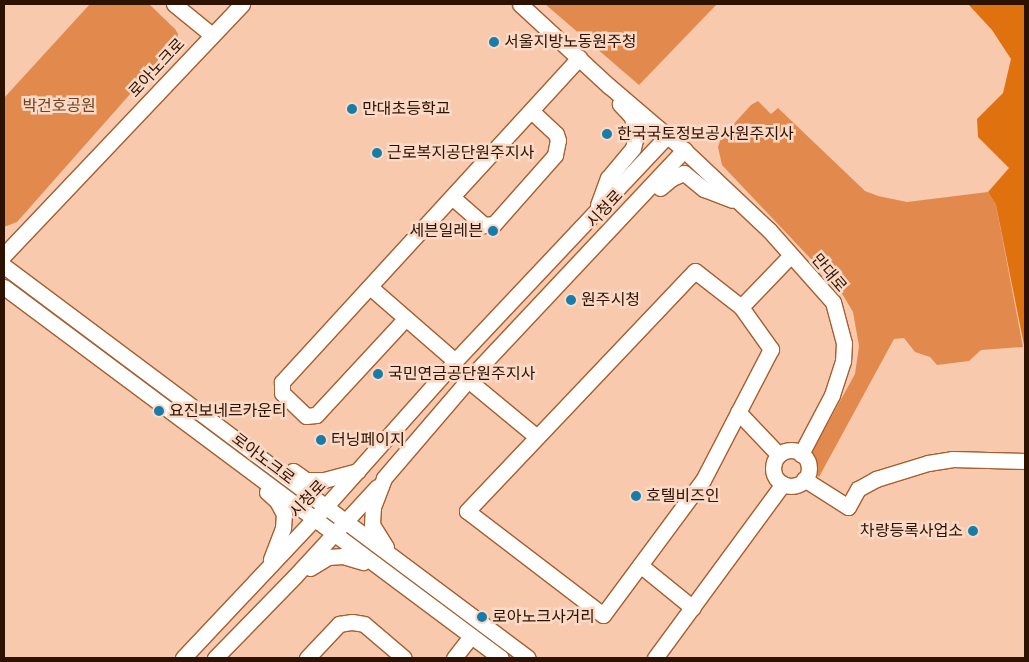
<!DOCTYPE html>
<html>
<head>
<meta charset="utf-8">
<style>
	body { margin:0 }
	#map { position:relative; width:1029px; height:662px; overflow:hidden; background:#f9c9ad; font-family:"Roboto Condensed","Noto Sans KR",sans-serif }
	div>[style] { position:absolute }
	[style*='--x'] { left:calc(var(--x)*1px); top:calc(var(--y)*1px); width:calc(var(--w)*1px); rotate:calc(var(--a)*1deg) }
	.green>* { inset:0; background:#e2894d }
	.forest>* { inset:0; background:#e0710f }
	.roads { filter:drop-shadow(1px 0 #a55f30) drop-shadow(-1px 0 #a55f30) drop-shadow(0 1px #a55f30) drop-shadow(0 -1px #a55f30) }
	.minor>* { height:15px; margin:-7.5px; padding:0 7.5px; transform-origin:7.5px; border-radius:7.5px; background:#fff }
	.minor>.ring { margin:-7.5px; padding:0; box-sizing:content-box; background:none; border:15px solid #fff; border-radius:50% }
	.dots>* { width:14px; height:14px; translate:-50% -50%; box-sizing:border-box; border:2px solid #fadac7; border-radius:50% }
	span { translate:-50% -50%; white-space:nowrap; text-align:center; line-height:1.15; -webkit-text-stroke:5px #fadac7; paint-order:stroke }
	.poi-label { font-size:16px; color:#2e1201 }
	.left { translate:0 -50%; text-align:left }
	.right { translate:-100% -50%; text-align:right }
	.street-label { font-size:16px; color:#2e1201 }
	.park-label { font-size:16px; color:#714223 }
	.frame { position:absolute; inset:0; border:5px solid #2e1201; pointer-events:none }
</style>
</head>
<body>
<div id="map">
	<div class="green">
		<i style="clip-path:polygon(90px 4px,149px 4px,175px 29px,178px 34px,177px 41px,17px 222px,4px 227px,4px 98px)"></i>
		<i style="clip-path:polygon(545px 4px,717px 4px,639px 85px)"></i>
		<i style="clip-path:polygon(758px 101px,771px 114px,778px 108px,865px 191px,878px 196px,907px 202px,988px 192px,996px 205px,1023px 347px,981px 350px,969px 361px,937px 365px,930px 357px,915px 352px,904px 338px,894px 339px,819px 477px,808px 467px,807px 461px,855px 374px,859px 346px,853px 312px,834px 280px,810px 258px,722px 165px,718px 147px,721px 138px,751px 105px)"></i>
	</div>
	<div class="forest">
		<i style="clip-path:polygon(968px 4px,1025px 4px,1025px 350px,996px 205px,988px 192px,1009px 168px,978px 137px,977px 119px,1003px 93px,1011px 59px,992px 30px)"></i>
	</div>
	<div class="roads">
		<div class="minor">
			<i style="--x:174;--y:4;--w:49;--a:39.2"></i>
			<i style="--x:520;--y:4;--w:121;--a:42.7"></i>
			<i style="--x:609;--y:86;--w:99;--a:40.5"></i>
			<i style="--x:684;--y:150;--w:117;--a:43.3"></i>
			<i style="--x:769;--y:230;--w:96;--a:48.4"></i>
			<i style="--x:833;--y:302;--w:42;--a:75"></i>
			<i style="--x:844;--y:343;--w:18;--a:93"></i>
			<i style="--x:843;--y:361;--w:36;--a:108"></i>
			<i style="--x:832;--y:395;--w:67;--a:117.7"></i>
			<i style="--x:660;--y:188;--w:16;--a:-40"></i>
			<i style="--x:672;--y:178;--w:13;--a:-23"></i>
			<i style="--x:684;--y:173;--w:26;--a:39"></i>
			<i style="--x:704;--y:189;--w:30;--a:21"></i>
			<i style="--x:452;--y:197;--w:43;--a:41.2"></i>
			<i style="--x:484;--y:225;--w:10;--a:-6"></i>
			<i style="--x:494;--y:224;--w:92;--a:-48.5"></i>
			<i style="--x:555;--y:155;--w:15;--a:-79"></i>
			<i style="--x:558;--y:140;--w:6;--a:-108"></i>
			<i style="--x:556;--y:134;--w:34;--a:-137"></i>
			<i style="--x:598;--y:205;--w:29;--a:-70"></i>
			<i style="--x:608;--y:178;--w:39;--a:-50"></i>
			<i style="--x:633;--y:148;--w:12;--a:-76"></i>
			<i style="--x:636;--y:136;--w:19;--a:-102"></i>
			<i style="--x:632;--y:117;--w:18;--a:-133"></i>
			<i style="--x:4;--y:255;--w:346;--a:-46.5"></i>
			<i style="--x:4;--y:266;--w:654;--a:36.8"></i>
			<i style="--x:4;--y:287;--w:620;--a:36.74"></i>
			<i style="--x:370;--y:287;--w:113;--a:41"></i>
			<i style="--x:741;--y:307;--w:52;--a:54.5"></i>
			<i style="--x:771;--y:349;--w:148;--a:117.4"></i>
			<i style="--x:703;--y:480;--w:168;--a:126.5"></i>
			<i style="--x:603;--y:615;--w:171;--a:-142.6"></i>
			<i style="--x:467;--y:511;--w:331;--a:-46.5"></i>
			<i style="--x:695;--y:271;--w:58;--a:38"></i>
			<i style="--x:741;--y:307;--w:72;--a:-46.1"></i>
			<i style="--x:405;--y:319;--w:131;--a:132.8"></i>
			<i style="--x:316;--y:415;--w:10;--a:174"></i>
			<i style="--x:306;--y:416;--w:33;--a:-136"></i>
			<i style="--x:282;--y:393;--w:11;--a:-90"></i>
			<i style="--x:282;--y:382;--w:440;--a:-47.5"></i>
			<i style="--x:468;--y:380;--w:89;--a:39.6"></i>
			<i style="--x:738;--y:412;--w:59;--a:46.4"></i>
			<i class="ring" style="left:773px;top:450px;width:21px;height:21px"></i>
			<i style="--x:293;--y:471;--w:16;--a:35"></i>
			<i style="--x:306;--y:480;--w:18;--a:0"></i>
			<i style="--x:324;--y:480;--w:35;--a:-15"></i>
			<i style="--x:804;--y:479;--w:52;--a:32.5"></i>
			<i style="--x:848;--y:507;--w:21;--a:-61"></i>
			<i style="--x:858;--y:489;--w:21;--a:-29"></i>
			<i style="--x:876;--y:479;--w:54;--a:-17.1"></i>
			<i style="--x:928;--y:463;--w:24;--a:-9"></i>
			<i style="--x:952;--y:459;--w:73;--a:1.6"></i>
			<i style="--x:267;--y:492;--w:13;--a:42"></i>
			<i style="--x:277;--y:501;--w:15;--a:62"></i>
			<i style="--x:284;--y:514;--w:14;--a:94"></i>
			<i style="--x:283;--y:528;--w:34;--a:111"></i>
			<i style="--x:386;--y:547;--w:26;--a:-122"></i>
			<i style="--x:372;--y:525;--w:18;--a:-87"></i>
			<i style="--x:373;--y:507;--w:31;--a:-69"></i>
			<i style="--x:384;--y:478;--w:129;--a:-49.4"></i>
			<i style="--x:468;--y:380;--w:316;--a:-46.8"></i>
			<i style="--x:640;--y:565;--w:68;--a:39.1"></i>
			<i style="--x:310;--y:568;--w:21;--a:-31"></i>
			<i style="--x:328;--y:557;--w:15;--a:-4"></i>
			<i style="--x:343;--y:556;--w:21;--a:17"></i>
			<i style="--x:183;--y:658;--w:209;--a:-46.7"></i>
			<i style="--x:326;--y:506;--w:194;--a:-48.3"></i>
			<i style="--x:455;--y:361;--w:311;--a:-46.7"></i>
			<i style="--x:215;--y:658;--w:115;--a:-45.7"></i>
			<i style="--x:295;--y:576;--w:121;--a:-47.3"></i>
			<i style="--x:307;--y:658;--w:47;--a:-46.7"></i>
			<i style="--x:339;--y:624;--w:13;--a:-9"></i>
			<i style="--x:352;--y:622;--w:12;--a:9"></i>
			<i style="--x:364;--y:624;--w:52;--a:40.4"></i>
			<i style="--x:454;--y:658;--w:28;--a:-52"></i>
			<i style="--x:655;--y:658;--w:216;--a:-53.7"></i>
		</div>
	</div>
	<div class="dots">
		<i style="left:494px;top:42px;background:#177da8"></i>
		<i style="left:352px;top:109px;background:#177da8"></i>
		<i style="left:607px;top:134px;background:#177da8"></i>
		<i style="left:377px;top:153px;background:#177da8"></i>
		<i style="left:493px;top:231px;background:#177da8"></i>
		<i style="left:571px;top:300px;background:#177da8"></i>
		<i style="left:378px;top:374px;background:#177da8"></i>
		<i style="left:159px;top:411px;background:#177da8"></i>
		<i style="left:321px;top:440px;background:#177da8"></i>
		<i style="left:636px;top:496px;background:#177da8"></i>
		<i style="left:973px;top:531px;background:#177da8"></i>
		<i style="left:482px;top:617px;background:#177da8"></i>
	</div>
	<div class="poi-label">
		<span class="left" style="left:504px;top:42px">서울지방노동원주청</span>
		<span class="left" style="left:362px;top:109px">만대초등학교</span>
		<span class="left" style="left:617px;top:134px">한국국토정보공사원주지사</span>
		<span class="left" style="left:387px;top:153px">근로복지공단원주지사</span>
		<span class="right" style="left:483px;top:231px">세븐일레븐</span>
		<span class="left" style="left:581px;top:300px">원주시청</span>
		<span class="left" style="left:388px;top:374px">국민연금공단원주지사</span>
		<span class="left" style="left:169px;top:411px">요진보네르카운티</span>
		<span class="left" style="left:331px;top:440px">터닝페이지</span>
		<span class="left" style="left:646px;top:496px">호텔비즈인</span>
		<span class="right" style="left:963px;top:531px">차량등록사업소</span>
		<span class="left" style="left:492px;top:617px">로아노크사거리</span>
	</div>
	<div class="street-label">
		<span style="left:157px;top:68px;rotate:-47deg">로아노크로</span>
		<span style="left:605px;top:209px;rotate:-47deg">시청로</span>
		<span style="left:829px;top:273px;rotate:50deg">만대로</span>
		<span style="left:263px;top:459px;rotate:37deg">로아노크로</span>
		<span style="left:308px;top:499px;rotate:-47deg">시청로</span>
	</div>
	<div class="park-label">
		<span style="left:59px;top:106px">박건호공원</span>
	</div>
	<div class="frame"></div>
</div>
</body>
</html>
